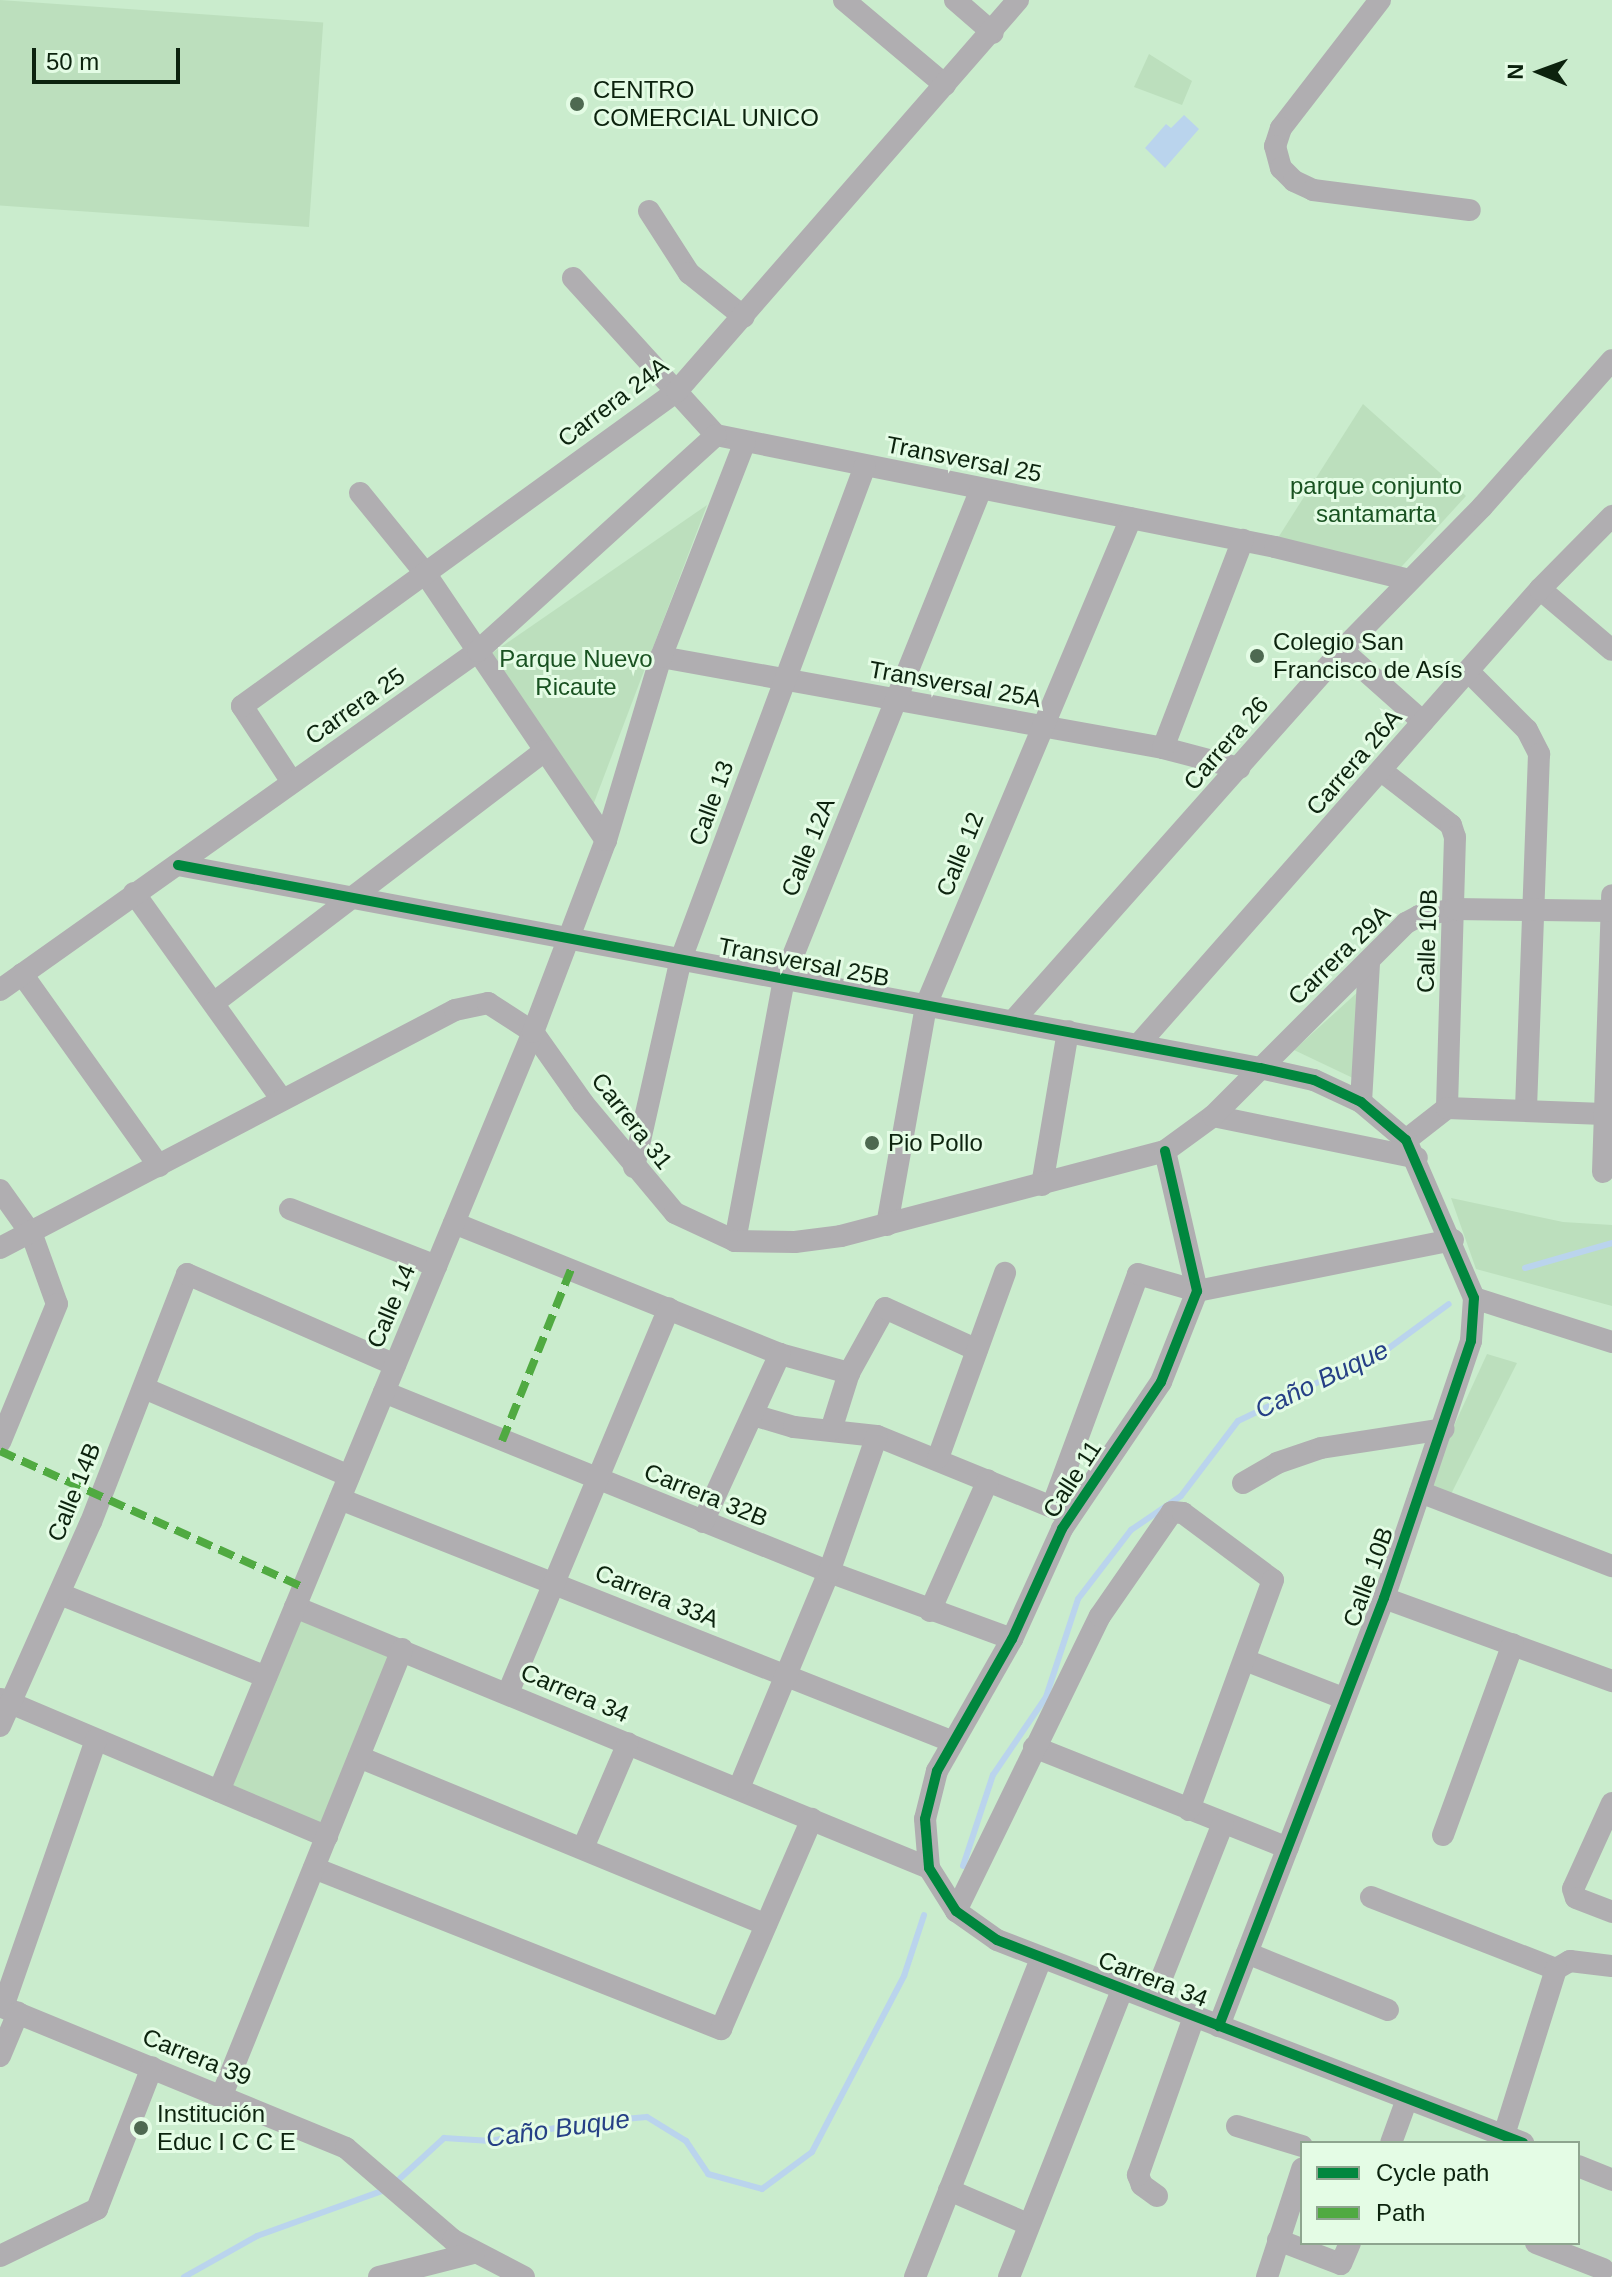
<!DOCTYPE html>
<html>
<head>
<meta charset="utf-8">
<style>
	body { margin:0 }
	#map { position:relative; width:1612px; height:2277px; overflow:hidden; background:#caeccd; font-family:Helvetica,sans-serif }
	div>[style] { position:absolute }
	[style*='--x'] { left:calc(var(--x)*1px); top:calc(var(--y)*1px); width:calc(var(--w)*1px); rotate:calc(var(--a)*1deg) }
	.green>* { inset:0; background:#bcdfbd; transform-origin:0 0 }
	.water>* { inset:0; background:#bad4ed }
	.stream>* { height:6px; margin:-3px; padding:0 3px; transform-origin:3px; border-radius:3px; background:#bad4ed }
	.minor>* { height:22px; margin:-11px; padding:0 11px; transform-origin:11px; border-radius:11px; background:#b0aeb1 }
	.quiet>* { height:8px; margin-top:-4px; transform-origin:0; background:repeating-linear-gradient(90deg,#50aa41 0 16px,transparent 0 24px) }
	.cycleway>* { height:10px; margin:-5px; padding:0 5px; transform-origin:5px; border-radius:5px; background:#00873e }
	.dots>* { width:22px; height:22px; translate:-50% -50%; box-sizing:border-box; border:4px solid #e4fce5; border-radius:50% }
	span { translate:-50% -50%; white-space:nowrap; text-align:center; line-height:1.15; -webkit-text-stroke:6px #e4fce5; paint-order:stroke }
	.poi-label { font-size:24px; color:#0c230e }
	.left { translate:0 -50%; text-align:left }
	.street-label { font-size:24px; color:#0c230e }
	.park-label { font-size:24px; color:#195221 }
	.water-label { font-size:26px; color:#264086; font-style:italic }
	.legend { position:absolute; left:1300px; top:2141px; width:280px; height:104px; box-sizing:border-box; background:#e4fce5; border:2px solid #8ea58f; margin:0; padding:10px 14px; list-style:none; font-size:24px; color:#0c230e }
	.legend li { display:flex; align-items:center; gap:16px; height:40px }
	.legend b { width:40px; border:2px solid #8ea58f }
	.north { position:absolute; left:1500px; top:32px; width:80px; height:80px; -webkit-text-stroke:6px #e4fce5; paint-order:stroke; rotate:271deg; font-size:22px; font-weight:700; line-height:32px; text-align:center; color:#0c230e }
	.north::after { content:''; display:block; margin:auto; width:28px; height:36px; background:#0c230e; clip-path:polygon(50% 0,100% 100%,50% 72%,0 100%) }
	.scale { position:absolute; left:32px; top:48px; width:148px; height:36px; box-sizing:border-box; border:4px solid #0c230e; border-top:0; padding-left:10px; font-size:24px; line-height:28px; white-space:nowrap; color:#0c230e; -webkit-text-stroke:6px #e4fce5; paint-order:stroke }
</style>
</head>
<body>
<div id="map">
	<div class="green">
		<i style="left:0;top:0;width:324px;height:205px;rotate:4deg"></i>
		<i style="clip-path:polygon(1149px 54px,1192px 81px,1182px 105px,1134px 87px)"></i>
		<i style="clip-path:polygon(1363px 404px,1466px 496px,1393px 576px,1269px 552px)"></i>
		<i style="clip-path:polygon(707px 505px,592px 808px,488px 656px)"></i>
		<i style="clip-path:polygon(1360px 990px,1355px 1079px,1294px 1050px)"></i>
		<i style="clip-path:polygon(1451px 1198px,1563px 1222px,1612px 1225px,1612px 1306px,1476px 1269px)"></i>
		<i style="clip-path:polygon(1487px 1354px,1517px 1363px,1447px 1502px,1424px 1491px)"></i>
		<i style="left:295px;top:1607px;width:115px;height:199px;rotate:21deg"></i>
	</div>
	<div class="water">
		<i style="clip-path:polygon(1184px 115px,1199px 129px,1165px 168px,1145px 148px,1166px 124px,1171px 128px)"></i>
	</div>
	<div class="stream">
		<i style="--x:1525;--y:1268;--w:91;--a:-16"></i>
		<i style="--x:963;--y:1866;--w:96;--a:-71.8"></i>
		<i style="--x:993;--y:1775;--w:94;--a:-55.8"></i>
		<i style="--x:1046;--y:1697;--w:103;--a:-71.9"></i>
		<i style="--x:1078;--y:1599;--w:87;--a:-52.5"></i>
		<i style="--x:1131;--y:1530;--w:60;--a:-34.2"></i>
		<i style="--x:1181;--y:1496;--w:94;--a:-52.8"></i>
		<i style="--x:1238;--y:1421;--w:168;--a:-25.8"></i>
		<i style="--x:1389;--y:1348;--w:74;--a:-36.3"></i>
		<i style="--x:394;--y:2184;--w:68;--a:-42.6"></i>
		<i style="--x:444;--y:2138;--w:47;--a:3.7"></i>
		<i style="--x:491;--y:2141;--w:91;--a:-11.4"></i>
		<i style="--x:580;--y:2123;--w:67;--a:-5.1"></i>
		<i style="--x:647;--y:2117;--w:46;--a:31.6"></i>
		<i style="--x:686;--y:2141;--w:40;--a:56"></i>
		<i style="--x:708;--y:2174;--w:56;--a:15.5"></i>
		<i style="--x:762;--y:2189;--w:62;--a:-36.5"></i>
		<i style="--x:812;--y:2152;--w:199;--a:-62.4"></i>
		<i style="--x:904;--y:1976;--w:64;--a:-71.8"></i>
		<i style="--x:184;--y:2277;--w:84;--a:-29.3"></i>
		<i style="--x:257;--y:2236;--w:136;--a:-19.8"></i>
	</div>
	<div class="minor">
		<i style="--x:844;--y:0;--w:132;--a:40.1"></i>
		<i style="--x:955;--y:0;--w:50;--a:41"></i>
		<i style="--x:1380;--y:0;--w:162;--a:127.7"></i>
		<i style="--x:1281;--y:128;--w:19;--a:108"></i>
		<i style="--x:1275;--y:146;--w:23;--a:75"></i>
		<i style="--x:1281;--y:168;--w:18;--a:45"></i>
		<i style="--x:1294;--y:181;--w:21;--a:25"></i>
		<i style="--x:1313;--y:190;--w:158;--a:7.3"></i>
		<i style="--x:649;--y:211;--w:74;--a:57.2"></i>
		<i style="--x:689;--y:273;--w:70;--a:38.7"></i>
		<i style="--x:573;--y:278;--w:212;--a:47.7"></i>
		<i style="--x:716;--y:435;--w:570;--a:11.33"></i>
		<i style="--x:1275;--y:547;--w:138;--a:13.8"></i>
		<i style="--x:360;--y:493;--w:103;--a:50.9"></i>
		<i style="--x:425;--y:573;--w:323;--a:55.9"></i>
		<i style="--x:1540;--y:589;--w:94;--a:40.3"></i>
		<i style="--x:1342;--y:650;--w:108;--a:41.6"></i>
		<i style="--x:661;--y:657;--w:510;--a:10.27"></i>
		<i style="--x:1163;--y:748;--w:79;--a:14.7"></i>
		<i style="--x:1468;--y:671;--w:83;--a:45"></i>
		<i style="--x:1527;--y:730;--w:27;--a:63"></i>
		<i style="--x:1539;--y:754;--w:355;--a:92.1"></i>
		<i style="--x:1163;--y:748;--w:223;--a:-69"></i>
		<i style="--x:1383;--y:772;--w:86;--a:37.9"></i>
		<i style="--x:1451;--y:825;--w:13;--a:72"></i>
		<i style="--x:1455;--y:837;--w:271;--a:91.7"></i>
		<i style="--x:1447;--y:1108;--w:52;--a:142"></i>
		<i style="--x:292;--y:782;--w:91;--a:-123.3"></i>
		<i style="--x:242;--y:706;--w:537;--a:-35.91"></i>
		<i style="--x:677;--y:391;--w:519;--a:-48.91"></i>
		<i style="--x:178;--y:865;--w:1101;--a:10.63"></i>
		<i style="--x:1260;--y:1068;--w:55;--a:12.5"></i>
		<i style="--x:1314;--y:1080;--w:52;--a:25.1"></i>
		<i style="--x:1361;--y:1102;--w:59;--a:40.2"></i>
		<i style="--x:1406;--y:1140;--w:172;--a:66.7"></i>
		<i style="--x:1474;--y:1298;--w:43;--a:94"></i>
		<i style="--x:1471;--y:1341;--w:271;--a:108.7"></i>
		<i style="--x:1384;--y:1598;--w:459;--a:111.1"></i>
		<i style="--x:134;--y:893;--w:254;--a:54.4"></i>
		<i style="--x:22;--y:974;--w:236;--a:54.5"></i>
		<i style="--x:0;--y:990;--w:586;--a:-35.34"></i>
		<i style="--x:478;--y:651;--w:321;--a:-42.2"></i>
		<i style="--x:215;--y:1002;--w:414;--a:-37.3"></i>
		<i style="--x:1013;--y:1021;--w:496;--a:-48.4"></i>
		<i style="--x:1342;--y:650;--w:200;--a:-45.6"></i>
		<i style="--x:1482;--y:507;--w:196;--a:-48.5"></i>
		<i style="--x:1138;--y:1045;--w:608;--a:-48.6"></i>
		<i style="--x:1540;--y:589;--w:103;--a:-45.4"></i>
		<i style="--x:1361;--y:1102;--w:139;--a:-86.7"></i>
		<i style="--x:1447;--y:1108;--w:157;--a:2.2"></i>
		<i style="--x:1213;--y:1116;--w:208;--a:11.6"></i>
		<i style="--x:1165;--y:1151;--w:144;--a:77.1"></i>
		<i style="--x:1197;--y:1291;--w:98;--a:111.6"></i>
		<i style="--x:1161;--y:1382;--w:177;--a:124"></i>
		<i style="--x:1062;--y:1529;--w:121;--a:114.4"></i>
		<i style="--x:1012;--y:1639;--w:152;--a:119.6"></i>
		<i style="--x:937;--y:1771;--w:49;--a:104"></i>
		<i style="--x:925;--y:1819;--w:49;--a:85.3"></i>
		<i style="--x:929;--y:1868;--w:51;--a:57.9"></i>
		<i style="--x:956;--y:1911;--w:50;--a:35.3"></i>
		<i style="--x:997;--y:1940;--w:564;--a:21.1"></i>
		<i style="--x:634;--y:1167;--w:213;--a:-77.3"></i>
		<i style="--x:681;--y:959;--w:526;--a:-69.53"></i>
		<i style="--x:1603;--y:1172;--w:277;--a:-88.1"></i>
		<i style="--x:1042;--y:1185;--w:156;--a:-80.4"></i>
		<i style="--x:0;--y:1190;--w:55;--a:54.6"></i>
		<i style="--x:32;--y:1235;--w:73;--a:70.1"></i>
		<i style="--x:57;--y:1304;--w:149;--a:112.4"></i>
		<i style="--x:290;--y:1209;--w:157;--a:21.3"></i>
		<i style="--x:454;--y:1223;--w:351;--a:21.9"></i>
		<i style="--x:780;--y:1354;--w:72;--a:15.4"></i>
		<i style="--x:887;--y:1225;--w:223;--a:-79.9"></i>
		<i style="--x:926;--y:1005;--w:528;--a:-67.17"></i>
		<i style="--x:735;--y:1241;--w:268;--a:-79.4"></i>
		<i style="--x:784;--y:978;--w:527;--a:-68.06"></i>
		<i style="--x:0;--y:1248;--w:513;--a:-27.61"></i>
		<i style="--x:455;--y:1010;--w:34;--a:-12"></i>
		<i style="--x:488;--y:1003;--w:54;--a:32.8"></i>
		<i style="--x:533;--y:1032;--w:87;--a:54.8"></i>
		<i style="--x:583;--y:1103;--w:143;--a:50.1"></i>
		<i style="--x:675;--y:1213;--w:66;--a:25"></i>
		<i style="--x:735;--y:1241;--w:60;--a:1"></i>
		<i style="--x:795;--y:1242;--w:46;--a:-7.4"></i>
		<i style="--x:841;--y:1236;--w:335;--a:-14.7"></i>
		<i style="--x:1165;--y:1151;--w:59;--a:-36.1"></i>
		<i style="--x:1213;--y:1116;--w:273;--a:-45"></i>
		<i style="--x:1406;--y:923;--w:15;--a:-28"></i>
		<i style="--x:1419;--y:916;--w:36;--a:-11"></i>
		<i style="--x:1454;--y:909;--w:158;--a:0.7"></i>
		<i style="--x:1474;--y:1298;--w:145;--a:17.7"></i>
		<i style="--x:144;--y:1388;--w:223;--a:23.2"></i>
		<i style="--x:384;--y:1392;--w:480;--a:22"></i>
		<i style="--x:829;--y:1572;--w:195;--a:20.1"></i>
		<i style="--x:753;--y:1415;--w:43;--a:16.3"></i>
		<i style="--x:794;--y:1427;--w:83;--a:6.2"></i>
		<i style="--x:877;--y:1436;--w:202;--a:22.1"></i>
		<i style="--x:831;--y:1430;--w:60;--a:-72.5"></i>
		<i style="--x:849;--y:1373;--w:74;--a:-61"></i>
		<i style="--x:885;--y:1308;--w:101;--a:24.5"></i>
		<i style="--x:938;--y:1458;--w:197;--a:-70.1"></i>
		<i style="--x:1243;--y:1483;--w:39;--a:-30"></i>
		<i style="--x:1277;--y:1463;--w:46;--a:-18.8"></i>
		<i style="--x:1321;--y:1448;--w:124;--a:-8.8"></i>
		<i style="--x:1420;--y:1492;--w:206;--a:21.1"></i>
		<i style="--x:340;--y:1499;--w:659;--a:21.62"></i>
		<i style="--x:1052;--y:1507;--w:248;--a:-69.7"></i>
		<i style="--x:1138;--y:1274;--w:61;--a:16.1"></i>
		<i style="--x:1197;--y:1291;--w:261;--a:-11.3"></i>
		<i style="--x:703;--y:1522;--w:185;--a:-65.4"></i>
		<i style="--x:60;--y:1594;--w:222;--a:21.9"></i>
		<i style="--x:1384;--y:1598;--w:243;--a:20"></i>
		<i style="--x:295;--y:1607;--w:686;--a:22.38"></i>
		<i style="--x:930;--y:1611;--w:143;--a:-66.1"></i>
		<i style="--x:1245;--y:1660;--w:105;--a:21.2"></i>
		<i style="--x:508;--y:1693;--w:417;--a:-67.3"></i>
		<i style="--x:1;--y:1699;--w:354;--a:22.9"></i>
		<i style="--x:0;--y:1726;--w:223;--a:-66"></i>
		<i style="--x:91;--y:1522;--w:266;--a:-68.8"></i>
		<i style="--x:187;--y:1274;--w:227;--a:23.6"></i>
		<i style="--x:1034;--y:1747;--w:273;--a:21.7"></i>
		<i style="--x:359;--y:1757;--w:440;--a:22.4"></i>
		<i style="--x:739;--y:1788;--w:234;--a:-67.4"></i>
		<i style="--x:829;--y:1572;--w:144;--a:-70.6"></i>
		<i style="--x:219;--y:1791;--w:821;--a:-67.53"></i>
		<i style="--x:533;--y:1032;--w:205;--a:-69.2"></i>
		<i style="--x:606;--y:840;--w:191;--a:-73.3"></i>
		<i style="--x:661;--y:657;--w:231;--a:-68.7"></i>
		<i style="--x:1612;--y:1803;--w:94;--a:114.4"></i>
		<i style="--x:1573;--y:1889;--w:9;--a:72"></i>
		<i style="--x:1576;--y:1898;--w:39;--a:21"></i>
		<i style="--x:1443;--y:1835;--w:203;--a:-69.9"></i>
		<i style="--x:583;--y:1848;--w:114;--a:-66.8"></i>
		<i style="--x:314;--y:1868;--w:438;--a:21.6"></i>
		<i style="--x:721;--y:2029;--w:229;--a:-66.6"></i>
		<i style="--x:1371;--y:1897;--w:199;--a:21.3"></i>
		<i style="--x:956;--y:1911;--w:328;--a:-64"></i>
		<i style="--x:1100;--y:1616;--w:126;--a:-55.3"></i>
		<i style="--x:1172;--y:1512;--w:11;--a:5"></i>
		<i style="--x:1183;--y:1513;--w:112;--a:36.7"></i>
		<i style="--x:1273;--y:1580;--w:245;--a:110.1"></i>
		<i style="--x:1247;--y:1953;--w:152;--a:22"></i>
		<i style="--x:1556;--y:1969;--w:16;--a:-30"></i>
		<i style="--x:1570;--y:1961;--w:42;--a:6.8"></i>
		<i style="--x:1153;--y:2000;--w:190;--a:-68.4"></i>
		<i style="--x:0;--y:2006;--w:374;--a:22.3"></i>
		<i style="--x:346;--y:2148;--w:141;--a:40.7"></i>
		<i style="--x:453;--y:2240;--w:80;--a:27.5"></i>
		<i style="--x:3;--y:2007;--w:283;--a:-70.8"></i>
		<i style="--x:0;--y:2056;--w:47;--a:-67.3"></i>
		<i style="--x:222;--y:2095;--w:481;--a:-68"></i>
		<i style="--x:1237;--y:2126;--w:68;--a:17.1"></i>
		<i style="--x:1504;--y:2135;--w:174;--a:-72.6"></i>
		<i style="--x:1391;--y:2143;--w:47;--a:-70"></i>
		<i style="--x:1578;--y:2166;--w:37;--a:22"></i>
		<i style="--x:949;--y:2190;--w:86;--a:23.3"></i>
		<i style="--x:1157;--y:2196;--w:19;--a:-144"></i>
		<i style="--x:1142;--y:2185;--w:11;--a:-112"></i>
		<i style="--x:1138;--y:2175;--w:168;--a:-70.5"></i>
		<i style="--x:1278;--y:2240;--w:67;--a:20.9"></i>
		<i style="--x:1341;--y:2264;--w:23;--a:-67"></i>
		<i style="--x:1536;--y:2243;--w:72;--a:21.2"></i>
		<i style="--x:0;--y:2256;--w:108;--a:-25.9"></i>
		<i style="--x:97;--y:2209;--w:152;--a:-68.8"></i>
		<i style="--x:379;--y:2277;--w:98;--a:-14.2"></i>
		<i style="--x:915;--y:2277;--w:343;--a:-68.4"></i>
		<i style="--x:1009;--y:2277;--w:312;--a:-68.5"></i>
		<i style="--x:1267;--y:2277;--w:114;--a:-72"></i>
	</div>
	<div class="quiet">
		<i style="--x:502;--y:1441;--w:185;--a:-68.1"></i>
		<i style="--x:0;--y:1451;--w:332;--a:24.2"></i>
	</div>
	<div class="cycleway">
		<i style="--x:178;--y:865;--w:1101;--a:10.63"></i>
		<i style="--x:1260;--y:1068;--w:55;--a:12.5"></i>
		<i style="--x:1314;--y:1080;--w:52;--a:25.1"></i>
		<i style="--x:1361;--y:1102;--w:59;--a:40.2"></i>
		<i style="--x:1406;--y:1140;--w:172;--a:66.7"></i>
		<i style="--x:1474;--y:1298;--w:43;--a:94"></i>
		<i style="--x:1471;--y:1341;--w:271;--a:108.7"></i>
		<i style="--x:1384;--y:1598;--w:459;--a:111.1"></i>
		<i style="--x:1165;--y:1151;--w:144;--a:77.1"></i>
		<i style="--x:1197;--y:1291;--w:98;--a:111.6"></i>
		<i style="--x:1161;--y:1382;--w:177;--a:124"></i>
		<i style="--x:1062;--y:1529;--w:121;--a:114.4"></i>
		<i style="--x:1012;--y:1639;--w:152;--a:119.6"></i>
		<i style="--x:937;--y:1771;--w:49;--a:104"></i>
		<i style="--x:925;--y:1819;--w:49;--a:85.3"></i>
		<i style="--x:929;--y:1868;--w:51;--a:57.9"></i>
		<i style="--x:956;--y:1911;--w:50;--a:35.3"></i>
		<i style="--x:997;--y:1940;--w:564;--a:21.1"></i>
	</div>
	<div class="dots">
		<i style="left:577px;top:104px;background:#4e6951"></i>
		<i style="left:1257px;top:656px;background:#4e6951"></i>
		<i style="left:872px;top:1143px;background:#4e6951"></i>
		<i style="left:141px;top:2128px;background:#4e6951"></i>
	</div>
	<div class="poi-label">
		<span class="left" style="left:593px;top:104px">CENTRO<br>COMERCIAL UNICO</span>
		<span class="left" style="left:1273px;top:656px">Colegio San<br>Francisco de Asís</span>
		<span class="left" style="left:888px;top:1143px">Pio Pollo</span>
		<span class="left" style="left:157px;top:2128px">Institución<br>Educ I C C E</span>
	</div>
	<div class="street-label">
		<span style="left:613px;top:402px;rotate:-37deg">Carrera 24A</span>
		<span style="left:964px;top:459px;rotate:11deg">Transversal 25</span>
		<span style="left:955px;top:684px;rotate:10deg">Transversal 25A</span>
		<span style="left:355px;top:706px;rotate:-35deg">Carrera 25</span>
		<span style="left:1226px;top:743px;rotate:-49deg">Carrera 26</span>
		<span style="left:1354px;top:762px;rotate:-49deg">Carrera 26A</span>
		<span style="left:711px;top:803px;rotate:-70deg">Calle 13</span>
		<span style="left:808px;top:847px;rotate:-68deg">Calle 12A</span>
		<span style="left:960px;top:854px;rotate:-68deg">Calle 12</span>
		<span style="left:1427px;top:941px;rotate:-88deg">Calle 10B</span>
		<span style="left:1339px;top:955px;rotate:-44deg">Carrera 29A</span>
		<span style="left:804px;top:962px;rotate:11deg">Transversal 25B</span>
		<span style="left:632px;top:1121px;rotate:52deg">Carrera 31</span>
		<span style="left:391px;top:1306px;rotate:-67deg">Calle 14</span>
		<span style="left:1072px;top:1479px;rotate:-57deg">Calle 11</span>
		<span style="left:74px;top:1492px;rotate:-68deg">Calle 14B</span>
		<span style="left:706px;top:1495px;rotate:22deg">Carrera 32B</span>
		<span style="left:1368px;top:1577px;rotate:-70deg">Calle 10B</span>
		<span style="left:657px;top:1596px;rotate:22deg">Carrera 33A</span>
		<span style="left:575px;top:1693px;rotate:23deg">Carrera 34</span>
		<span style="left:1153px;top:1979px;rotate:21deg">Carrera 34</span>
		<span style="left:197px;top:2057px;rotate:22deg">Carrera 39</span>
	</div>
	<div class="park-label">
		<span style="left:1376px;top:500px">parque conjunto<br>santamarta</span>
		<span style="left:576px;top:673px">Parque Nuevo<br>Ricaute</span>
	</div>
	<div class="water-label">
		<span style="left:1322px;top:1380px;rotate:-26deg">Caño Buque</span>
		<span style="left:558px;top:2129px;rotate:-8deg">Caño Buque</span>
	</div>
	<ul class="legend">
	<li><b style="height:10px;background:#00873e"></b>Cycle path</li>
	<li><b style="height:10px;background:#50aa41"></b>Path</li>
	</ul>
	<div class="north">N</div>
	<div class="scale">50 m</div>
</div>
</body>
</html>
